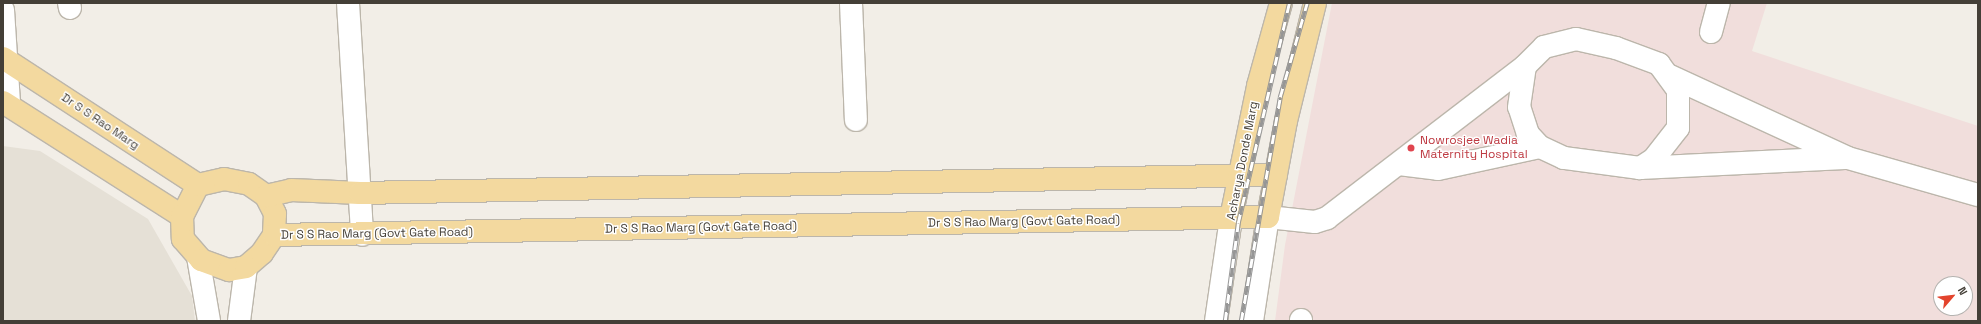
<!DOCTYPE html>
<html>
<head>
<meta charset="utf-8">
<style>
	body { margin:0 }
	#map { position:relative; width:1981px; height:324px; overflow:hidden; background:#f2eee7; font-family:"Space Grotesk",sans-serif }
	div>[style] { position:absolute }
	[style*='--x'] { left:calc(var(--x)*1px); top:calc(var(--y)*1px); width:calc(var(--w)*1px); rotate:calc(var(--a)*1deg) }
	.residential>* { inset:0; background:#e5e0d6 }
	.medical>* { inset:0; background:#f1dedc }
	.roads { filter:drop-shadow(1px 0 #bcb6ab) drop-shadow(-1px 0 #bcb6ab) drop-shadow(0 1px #bcb6ab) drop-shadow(0 -1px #bcb6ab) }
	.minor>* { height:22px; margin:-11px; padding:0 11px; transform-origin:11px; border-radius:11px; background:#fff }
	.major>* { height:22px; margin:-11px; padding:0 11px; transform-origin:11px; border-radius:11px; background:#f3d99f }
	.rail>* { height:4.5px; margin-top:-2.25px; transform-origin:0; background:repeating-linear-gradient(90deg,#fff 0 9px,#969696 0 18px); box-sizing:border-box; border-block:1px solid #969696 }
	.dots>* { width:11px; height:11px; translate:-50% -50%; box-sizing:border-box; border:2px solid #fff; border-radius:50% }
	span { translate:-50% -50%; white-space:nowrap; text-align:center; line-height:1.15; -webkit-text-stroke:3px #fff; paint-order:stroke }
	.street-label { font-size:12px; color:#443f37 }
	.health-label { font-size:12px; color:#be3a42 }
	.left { translate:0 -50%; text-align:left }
	.frame { position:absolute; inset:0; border:4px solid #443f37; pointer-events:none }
	.north { position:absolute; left:1933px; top:276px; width:40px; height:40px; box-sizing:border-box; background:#fff; border:1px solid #b4b2af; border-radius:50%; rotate:62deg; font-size:11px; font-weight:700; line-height:16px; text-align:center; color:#443f37 }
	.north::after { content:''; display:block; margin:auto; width:14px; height:18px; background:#e3442d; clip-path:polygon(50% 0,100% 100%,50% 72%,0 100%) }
</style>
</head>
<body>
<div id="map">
	<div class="residential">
		<i style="clip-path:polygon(3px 146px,40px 151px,148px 219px,192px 296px,195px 321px,3px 321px)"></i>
	</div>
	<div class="medical">
		<i style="clip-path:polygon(evenodd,1332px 3px,1767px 3px,1752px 51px,1978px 126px,1978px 321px,1275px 321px,1285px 245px,1332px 3px,1941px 284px,1965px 284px,1965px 308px,1941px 308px,1941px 284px)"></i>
	</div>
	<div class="roads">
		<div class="minor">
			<i style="--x:69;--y:3;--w:5;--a:79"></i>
			<i style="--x:348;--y:3;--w:232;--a:86.5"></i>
			<i style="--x:851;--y:3;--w:117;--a:87.6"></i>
			<i style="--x:3;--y:10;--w:92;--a:86.3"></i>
			<i style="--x:1711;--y:32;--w:30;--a:-75"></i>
			<i style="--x:1576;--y:39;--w:41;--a:12.7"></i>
			<i style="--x:1616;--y:48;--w:46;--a:20.4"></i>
			<i style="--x:1659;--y:64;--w:32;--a:54"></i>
			<i style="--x:1678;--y:90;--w:38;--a:90"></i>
			<i style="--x:1678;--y:128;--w:39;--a:128"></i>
			<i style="--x:1654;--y:159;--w:17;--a:147"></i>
			<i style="--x:1640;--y:168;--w:77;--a:-172.5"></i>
			<i style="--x:1564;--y:158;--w:26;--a:-155"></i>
			<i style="--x:1540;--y:147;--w:18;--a:-133"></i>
			<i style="--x:1528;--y:134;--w:28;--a:-108"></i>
			<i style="--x:1519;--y:107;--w:41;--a:-81.7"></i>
			<i style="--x:1525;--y:66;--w:27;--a:-45"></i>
			<i style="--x:1544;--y:47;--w:33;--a:-14"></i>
			<i style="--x:1670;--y:76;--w:196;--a:24.7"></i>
			<i style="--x:1848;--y:158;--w:135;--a:15.9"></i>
			<i style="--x:1399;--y:164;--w:39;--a:7"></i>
			<i style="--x:1438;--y:169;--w:104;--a:-12.2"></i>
			<i style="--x:1640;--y:168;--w:205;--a:-2.8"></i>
			<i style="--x:198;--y:257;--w:65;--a:80.2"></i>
			<i style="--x:239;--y:321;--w:54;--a:-82.6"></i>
			<i style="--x:1216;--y:321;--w:104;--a:-81.7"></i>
			<i style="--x:1252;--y:321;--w:105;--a:-81.3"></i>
			<i style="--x:1268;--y:217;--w:47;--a:6.1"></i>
			<i style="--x:1315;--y:222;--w:13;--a:-18"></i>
			<i style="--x:1327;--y:218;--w:250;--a:-37.5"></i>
			<i style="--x:1301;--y:321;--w:1;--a:-90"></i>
		</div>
		<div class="major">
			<i style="--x:3;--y:58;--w:233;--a:33.1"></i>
			<i style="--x:3;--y:102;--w:212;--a:32.5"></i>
			<i style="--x:198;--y:185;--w:35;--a:117"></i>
			<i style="--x:182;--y:216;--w:23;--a:88"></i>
			<i style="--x:183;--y:239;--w:28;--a:49"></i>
			<i style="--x:201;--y:260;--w:30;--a:20"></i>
			<i style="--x:229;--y:270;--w:17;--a:-10"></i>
			<i style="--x:246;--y:267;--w:21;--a:-41"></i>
			<i style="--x:262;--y:253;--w:22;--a:-56"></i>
			<i style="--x:198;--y:185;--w:27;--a:-13"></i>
			<i style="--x:224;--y:179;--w:25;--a:11"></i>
			<i style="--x:249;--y:184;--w:21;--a:35"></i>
			<i style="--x:266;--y:196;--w:20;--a:63"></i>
			<i style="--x:275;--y:214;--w:21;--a:93"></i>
			<i style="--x:266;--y:196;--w:26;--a:-13"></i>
			<i style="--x:291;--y:190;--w:69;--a:2.5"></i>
			<i style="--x:360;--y:193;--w:916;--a:-1.13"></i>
			<i style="--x:1231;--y:218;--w:135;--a:-78.4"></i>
			<i style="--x:1258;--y:86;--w:86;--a:-74.5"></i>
			<i style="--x:274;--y:235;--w:994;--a:-1.04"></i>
			<i style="--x:1268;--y:217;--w:98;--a:-79.4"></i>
			<i style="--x:1286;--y:121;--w:122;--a:-76.2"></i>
		</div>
	</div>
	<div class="rail">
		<i style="--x:1225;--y:321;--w:99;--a:-82.4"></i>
		<i style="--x:1238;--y:223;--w:226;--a:-76.9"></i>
		<i style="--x:1241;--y:321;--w:227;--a:-80.1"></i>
		<i style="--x:1280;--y:97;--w:98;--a:-74"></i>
	</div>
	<div class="dots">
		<i style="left:1411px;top:148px;background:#e0444e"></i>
	</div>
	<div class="street-label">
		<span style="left:100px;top:122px;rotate:34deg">Dr S S Rao Marg</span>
		<span style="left:1243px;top:161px;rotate:-79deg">Acharya Donde Marg</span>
		<span style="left:1024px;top:222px;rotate:-1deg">Dr S S Rao Marg (Govt Gate Road)</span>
		<span style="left:701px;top:228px;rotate:-1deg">Dr S S Rao Marg (Govt Gate Road)</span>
		<span style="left:377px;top:234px;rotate:-1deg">Dr S S Rao Marg (Govt Gate Road)</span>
	</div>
	<div class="health-label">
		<span class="left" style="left:1420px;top:148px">Nowrosjee Wadia<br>Maternity Hospital</span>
	</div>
	<div class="frame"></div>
	<div class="north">N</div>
</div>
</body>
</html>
